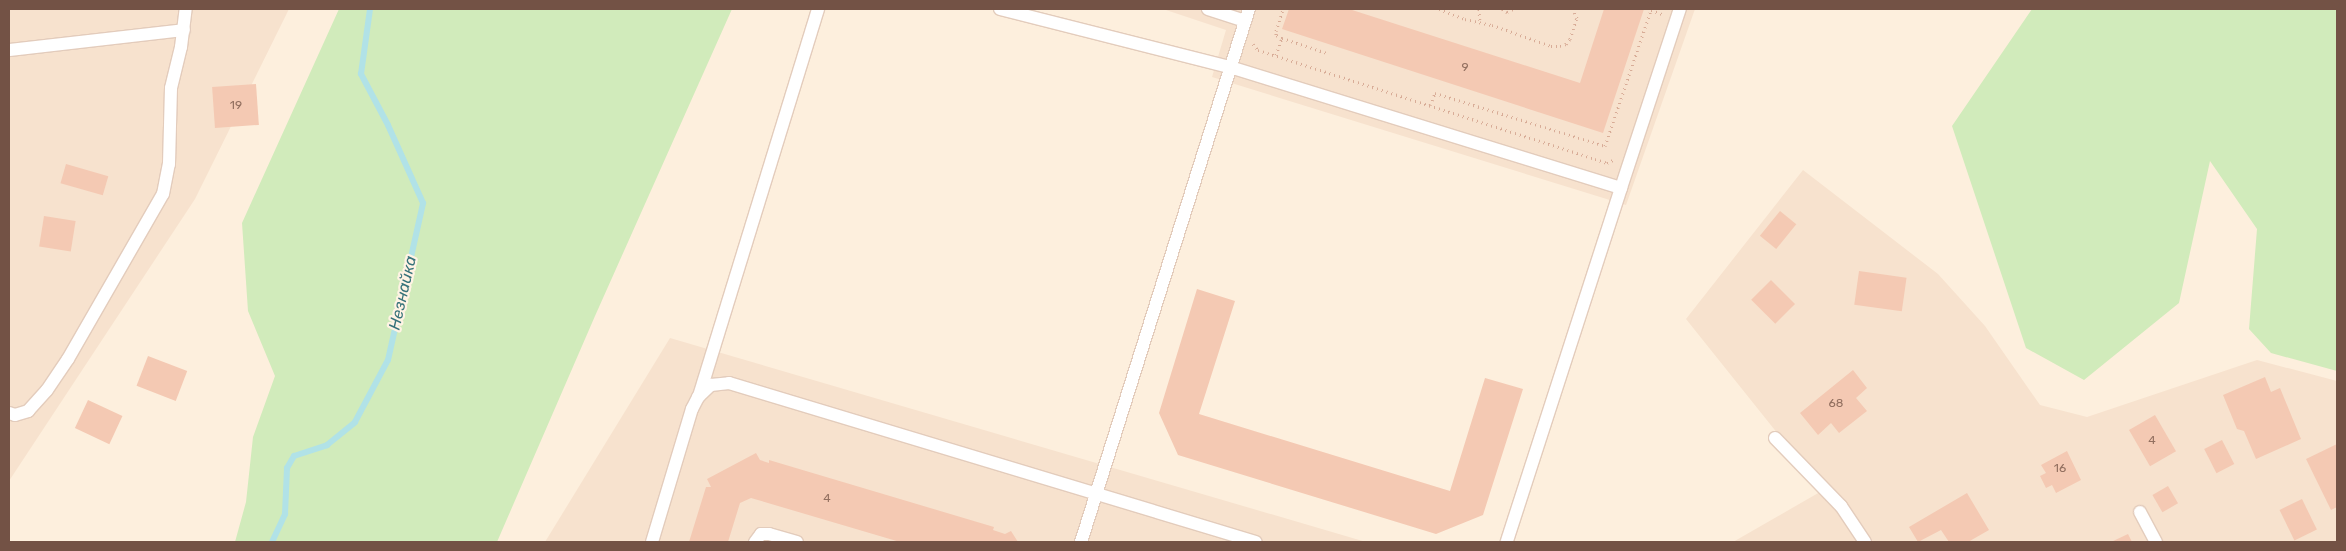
<!DOCTYPE html>
<html>
<head>
<meta charset="utf-8">
<style>
	body { margin:0 }
	#map { position:relative; width:2346px; height:551px; overflow:hidden; background:#fdefdd; font-family:Rubik,sans-serif }
	div>[style] { position:absolute }
	[style*='--x'] { left:calc(var(--x)*1px); top:calc(var(--y)*1px); width:calc(var(--w)*1px); rotate:calc(var(--a)*1deg) }
	.residential>* { inset:0; background:#f7e2ce }
	.green>* { inset:0; background:#d1ebbb }
	.stream>* { height:6px; margin:-3px; padding:0 3px; transform-origin:3px; border-radius:3px; background:#b1e2e7 }
	.building>* { inset:0; background:#f4c9b3; transform-origin:0 0 }
	.path>* { height:3px; margin-top:-1.5px; transform-origin:0; background:repeating-linear-gradient(90deg,#d8ac97 0 1px,transparent 0 5px) }
	.roads { filter:drop-shadow(1px 0 #e3ccbc) drop-shadow(-1px 0 #e3ccbc) drop-shadow(0 1px #e3ccbc) drop-shadow(0 -1px #e3ccbc) }
	.service>* { height:12px; margin:-6px; padding:0 6px; transform-origin:6px; border-radius:6px; background:#fff }
	span { translate:-50% -50%; white-space:nowrap; text-align:center; line-height:1.15; -webkit-text-stroke:4.5px #fff3e4; paint-order:stroke }
	.number-label { font-size:12px; color:#937060 }
	.number-label span { -webkit-text-stroke-width:0 }
	.water-label { font-size:16px; color:#38737b; font-style:italic }
	.frame { position:absolute; inset:0; border:10px solid #735245; pointer-events:none }
</style>
</head>
<body>
<div id="map">
	<div class="residential">
		<i style="clip-path:polygon(9px 9px,289px 9px,195px 199px,9px 481px)"></i>
		<i style="clip-path:polygon(1163px 9px,1695px 9px,1626px 205px,1212px 77px,1226px 30px)"></i>
		<i style="clip-path:polygon(1803px 170px,1938px 274px,1985px 326px,2040px 405px,2087px 417px,2257px 360px,2337px 381px,2337px 542px,1733px 542px,1820px 492px,1814px 479px,1686px 319px)"></i>
		<i style="clip-path:polygon(670px 338px,1366px 542px,545px 542px)"></i>
	</div>
	<div class="green">
		<i style="clip-path:polygon(339px 9px,732px 9px,595px 316px,497px 542px,235px 542px,246px 502px,253px 437px,275px 376px,248px 311px,242px 223px)"></i>
		<i style="clip-path:polygon(2032px 9px,2337px 9px,2337px 371px,2271px 353px,2249px 329px,2257px 229px,2210px 161px,2179px 303px,2084px 380px,2026px 348px,1952px 126px)"></i>
	</div>
	<div class="stream">
		<i style="--x:272;--y:542;--w:31;--a:-65"></i>
		<i style="--x:285;--y:514;--w:46;--a:-87.5"></i>
		<i style="--x:287;--y:468;--w:14;--a:-60"></i>
		<i style="--x:294;--y:456;--w:35;--a:-18"></i>
		<i style="--x:327;--y:445;--w:36;--a:-39"></i>
		<i style="--x:355;--y:422;--w:70;--a:-62"></i>
		<i style="--x:388;--y:360;--w:161;--a:-77.4"></i>
		<i style="--x:423;--y:203;--w:85;--a:-114.2"></i>
		<i style="--x:388;--y:125;--w:58;--a:-117.9"></i>
		<i style="--x:361;--y:74;--w:66;--a:-82.1"></i>
	</div>
	<div class="building">
		<i style="clip-path:polygon(1289px 9px,1349px 9px,1580px 83px,1604px 9px,1644px 9px,1603px 133px,1282px 29px)"></i>
		<i style="left:256px;top:84px;width:41px;height:44px;rotate:86deg"></i>
		<i style="left:66px;top:164px;width:44px;height:20px;rotate:16deg"></i>
		<i style="left:1780px;top:211px;width:21px;height:32px;rotate:39deg"></i>
		<i style="left:44px;top:216px;width:32px;height:31px;rotate:9deg"></i>
		<i style="left:1859px;top:271px;width:48px;height:34px;rotate:8deg"></i>
		<i style="left:1771px;top:280px;width:34px;height:28px;rotate:45deg"></i>
		<i style="clip-path:polygon(1197px 289px,1235px 301px,1199px 414px,1450px 491px,1485px 378px,1523px 389px,1483px 515px,1436px 534px,1178px 455px,1159px 413px)"></i>
		<i style="left:148px;top:356px;width:42px;height:32px;rotate:21deg"></i>
		<i style="clip-path:polygon(1853px 370px,1867px 388px,1856px 398px,1867px 411px,1839px 433px,1831px 423px,1818px 435px,1800px 413px)"></i>
		<i style="clip-path:polygon(2265px 377px,2271px 392px,2280px 388px,2301px 439px,2256px 459px,2244px 431px,2237px 429px,2223px 395px)"></i>
		<i style="left:88px;top:400px;width:38px;height:31px;rotate:25deg"></i>
		<i style="left:2155px;top:415px;width:42px;height:30px;rotate:60deg"></i>
		<i style="left:2222px;top:440px;width:27px;height:20px;rotate:63deg"></i>
		<i style="clip-path:polygon(2337px 444px,2337px 507px,2331px 510px,2306px 459px)"></i>
		<i style="clip-path:polygon(2067px 451px,2081px 480px,2056px 493px,2052px 485px,2046px 488px,2040px 476px,2046px 473px,2041px 465px)"></i>
		<i style="clip-path:polygon(756px 453px,760px 460px,769px 463px,769px 460px,994px 527px,993px 530px,1005px 534px,1011px 531px,1018px 542px,900px 542px,751px 498px,740px 503px,728px 542px,689px 542px,706px 487px,711px 487px,707px 479px)"></i>
		<i style="left:2168px;top:486px;width:20px;height:18px;rotate:60deg"></i>
		<i style="clip-path:polygon(1967px 493px,1989px 530px,1968px 542px,1949px 542px,1941px 530px,1918px 542px,1909px 527px)"></i>
		<i style="left:2302px;top:499px;width:34px;height:25px;rotate:64deg"></i>
		<i style="clip-path:polygon(2128px 534px,2132px 542px,2111px 542px)"></i>
	</div>
	<div class="path">
		<i style="--x:1439;--y:9;--w:28;--a:21"></i>
		<i style="--x:1465;--y:19;--w:28;--a:13"></i>
		<i style="--x:1492;--y:25;--w:63;--a:19.6"></i>
		<i style="--x:1551;--y:46;--w:9;--a:0"></i>
		<i style="--x:1560;--y:46;--w:6;--a:-18"></i>
		<i style="--x:1566;--y:44;--w:6;--a:-51"></i>
		<i style="--x:1570;--y:39;--w:22;--a:-72"></i>
		<i style="--x:1577;--y:18;--w:10;--a:-114"></i>
		<i style="--x:1479;--y:9;--w:13;--a:86"></i>
		<i style="--x:1502;--y:9;--w:6;--a:31"></i>
		<i style="--x:1507;--y:12;--w:7;--a:-27"></i>
		<i style="--x:1282;--y:38;--w:47;--a:18.4"></i>
		<i style="--x:1253;--y:44;--w:8;--a:50"></i>
		<i style="--x:1258;--y:50;--w:354;--a:17.9"></i>
		<i style="--x:1595;--y:159;--w:13;--a:18"></i>
		<i style="--x:1607;--y:163;--w:7;--a:-27"></i>
		<i style="--x:1276;--y:55;--w:18;--a:-71"></i>
		<i style="--x:1282;--y:38;--w:7;--a:-153"></i>
		<i style="--x:1276;--y:35;--w:4;--a:-90"></i>
		<i style="--x:1276;--y:31;--w:23;--a:-72"></i>
		<i style="--x:1430;--y:105;--w:13;--a:-67"></i>
		<i style="--x:1435;--y:93;--w:178;--a:17.3"></i>
		<i style="--x:1605;--y:146;--w:144;--a:-71.3"></i>
		<i style="--x:1651;--y:10;--w:12;--a:20"></i>
	</div>
	<div class="roads">
		<div class="service">
			<i style="--x:1000;--y:9;--w:237;--a:14.2"></i>
			<i style="--x:1230;--y:67;--w:409;--a:17.2"></i>
			<i style="--x:1621;--y:188;--w:372;--a:107.9"></i>
			<i style="--x:1208;--y:9;--w:39;--a:18"></i>
			<i style="--x:9;--y:50;--w:176;--a:-6.5"></i>
			<i style="--x:1621;--y:188;--w:188;--a:-71.8"></i>
			<i style="--x:699;--y:396;--w:405;--a:-72.9"></i>
			<i style="--x:9;--y:413;--w:6;--a:18"></i>
			<i style="--x:15;--y:415;--w:14;--a:-17"></i>
			<i style="--x:28;--y:411;--w:28;--a:-48"></i>
			<i style="--x:47;--y:390;--w:37;--a:-56"></i>
			<i style="--x:68;--y:359;--w:190;--a:-60.1"></i>
			<i style="--x:163;--y:194;--w:31;--a:-79"></i>
			<i style="--x:169;--y:164;--w:76;--a:-88.5"></i>
			<i style="--x:171;--y:88;--w:42;--a:-76.3"></i>
			<i style="--x:181;--y:47;--w:38;--a:-83"></i>
			<i style="--x:1775;--y:438;--w:95;--a:45.9"></i>
			<i style="--x:1841;--y:506;--w:43;--a:56.3"></i>
			<i style="--x:2140;--y:512;--w:34;--a:62"></i>
			<i style="--x:652;--y:542;--w:139;--a:-73.3"></i>
			<i style="--x:692;--y:409;--w:13;--a:-63"></i>
			<i style="--x:698;--y:397;--w:18;--a:-43"></i>
			<i style="--x:711;--y:385;--w:18;--a:-6"></i>
			<i style="--x:729;--y:383;--w:550;--a:16.79"></i>
			<i style="--x:755;--y:542;--w:10;--a:-53"></i>
			<i style="--x:761;--y:534;--w:8;--a:0"></i>
			<i style="--x:769;--y:534;--w:29;--a:16"></i>
			<i style="--x:1081;--y:542;--w:559;--a:-72.51"></i>
		</div>
	</div>
	<div class="number-label">
		<span style="left:1465px;top:68px">9</span>
		<span style="left:236px;top:106px">19</span>
		<span style="left:1836px;top:404px">68</span>
		<span style="left:2152px;top:441px">4</span>
		<span style="left:2060px;top:469px">16</span>
		<span style="left:827px;top:499px">4</span>
	</div>
	<div class="water-label">
		<span style="left:403px;top:293px;rotate:-77deg">Незнайка</span>
	</div>
	<div class="frame"></div>
</div>
</body>
</html>
